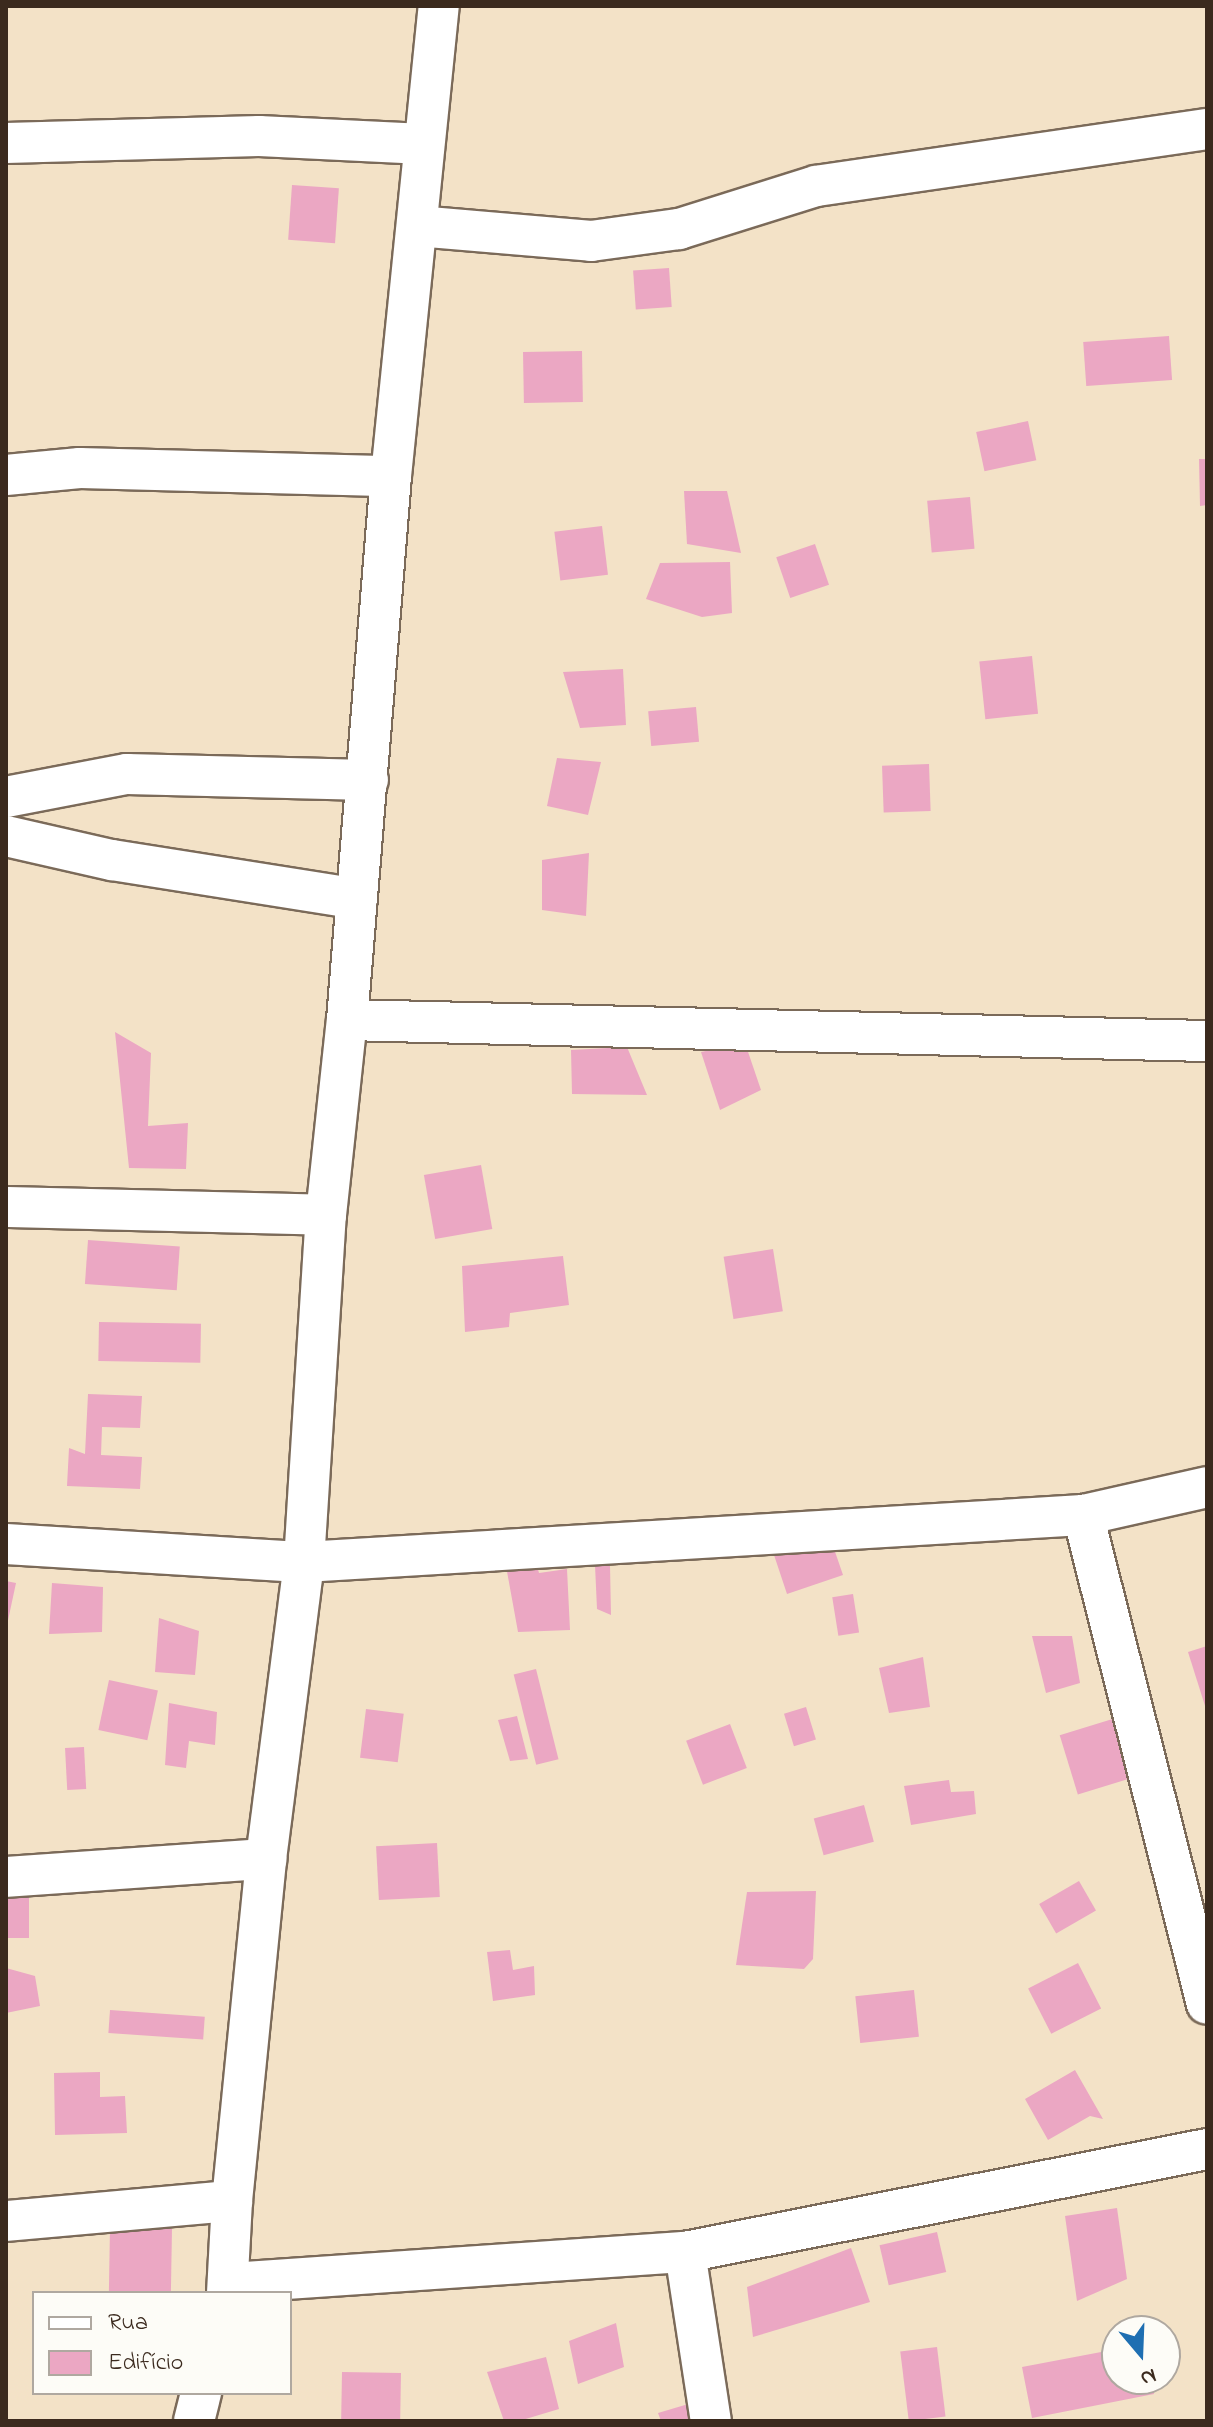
<!DOCTYPE html>
<html>
<head>
<meta charset="utf-8">
<style>
	body { margin:0 }
	#map { position:relative; width:1213px; height:2427px; overflow:hidden; background:#f3e2c7; font-family:"Indie Flower",sans-serif }
	div>[style] { position:absolute }
	[style*='--x'] { left:calc(var(--x)*1px); top:calc(var(--y)*1px); width:calc(var(--w)*1px); rotate:calc(var(--a)*1deg) }
	.building>* { inset:0; background:#eba7c3; transform-origin:0 0 }
	.roads { filter:drop-shadow(2px 0 #7b6a59) drop-shadow(-2px 0 #7b6a59) drop-shadow(0 2px #7b6a59) drop-shadow(0 -2px #7b6a59) }
	.minor>* { height:40px; margin:-20px; padding:0 20px; transform-origin:20px; border-radius:20px; background:#fff }
	span { translate:-50% -50%; white-space:nowrap; text-align:center; line-height:1.15; -webkit-text-stroke:7px #fdfcf7; paint-order:stroke }
	.frame { position:absolute; inset:0; border:8px solid #3b2a1e; pointer-events:none }
	.legend { position:absolute; left:32px; top:2291px; width:260px; height:104px; box-sizing:border-box; background:#fdfcf7; border:2px solid #afa8a0; margin:0; padding:10px 14px; list-style:none; font-size:24px; color:#3b2a1e }
	.legend li { display:flex; align-items:center; gap:16px; height:40px }
	.legend b { width:40px; border:2px solid #afa8a0 }
	.north { position:absolute; left:1101px; top:2315px; width:80px; height:80px; box-sizing:border-box; background:#fdfcf7; border:2px solid #afa8a0; border-radius:50%; rotate:161deg; font-size:22px; font-weight:700; line-height:32px; text-align:center; color:#3b2a1e }
	.north::after { content:''; display:block; margin:auto; width:28px; height:36px; background:#1f6fb2; clip-path:polygon(50% 0,100% 100%,50% 72%,0 100%) }
</style>
</head>
<body>
<div id="map">
	<div class="building">
		<i style="left:292px;top:185px;width:47px;height:55px;rotate:4deg"></i>
		<i style="left:669px;top:268px;width:39px;height:36px;rotate:86deg"></i>
		<i style="left:1169px;top:336px;width:44px;height:86px;rotate:86deg"></i>
		<i style="left:582px;top:351px;width:51px;height:59px;rotate:89deg"></i>
		<i style="left:1028px;top:421px;width:40px;height:53px;rotate:78deg"></i>
		<i style="clip-path:polygon(1199px 459px,1207px 459px,1207px 505px,1200px 506px)"></i>
		<i style="clip-path:polygon(684px 491px,727px 491px,741px 553px,687px 544px)"></i>
		<i style="left:970px;top:497px;width:52px;height:43px;rotate:85deg"></i>
		<i style="left:602px;top:526px;width:49px;height:48px;rotate:83deg"></i>
		<i style="left:815px;top:544px;width:43px;height:41px;rotate:71deg"></i>
		<i style="clip-path:polygon(730px 562px,732px 613px,702px 617px,646px 599px,660px 563px)"></i>
		<i style="left:1032px;top:656px;width:58px;height:53px;rotate:84deg"></i>
		<i style="clip-path:polygon(623px 669px,626px 725px,580px 728px,563px 672px)"></i>
		<i style="left:696px;top:707px;width:35px;height:48px;rotate:85deg"></i>
		<i style="clip-path:polygon(557px 758px,601px 762px,588px 815px,547px 806px)"></i>
		<i style="left:929px;top:764px;width:47px;height:47px;rotate:88deg"></i>
		<i style="clip-path:polygon(589px 853px,586px 916px,542px 910px,542px 860px)"></i>
		<i style="clip-path:polygon(115px 1032px,151px 1053px,148px 1126px,188px 1123px,186px 1169px,129px 1168px)"></i>
		<i style="clip-path:polygon(745px 1043px,761px 1090px,720px 1110px,701px 1052px)"></i>
		<i style="clip-path:polygon(627px 1047px,647px 1095px,572px 1094px,571px 1050px)"></i>
		<i style="left:481px;top:1165px;width:65px;height:58px;rotate:80deg"></i>
		<i style="left:88px;top:1240px;width:92px;height:44px;rotate:4deg"></i>
		<i style="left:773px;top:1249px;width:63px;height:50px;rotate:81deg"></i>
		<i style="clip-path:polygon(563px 1256px,569px 1305px,510px 1313px,509px 1327px,465px 1332px,462px 1266px)"></i>
		<i style="left:99px;top:1322px;width:102px;height:39px;rotate:1deg"></i>
		<i style="clip-path:polygon(88px 1394px,142px 1396px,140px 1428px,102px 1427px,101px 1455px,142px 1457px,140px 1489px,67px 1486px,69px 1448px,85px 1454px)"></i>
		<i style="clip-path:polygon(831px 1540px,843px 1575px,787px 1594px,773px 1552px)"></i>
		<i style="clip-path:polygon(536px 1562px,539px 1573px,567px 1569px,570px 1630px,518px 1632px,506px 1566px)"></i>
		<i style="clip-path:polygon(595px 1565px,610px 1566px,611px 1615px,597px 1609px)"></i>
		<i style="clip-path:polygon(6px 1581px,16px 1583px,7px 1625px,6px 1625px)"></i>
		<i style="clip-path:polygon(52px 1583px,103px 1587px,102px 1632px,49px 1634px)"></i>
		<i style="left:853px;top:1594px;width:39px;height:21px;rotate:81deg"></i>
		<i style="clip-path:polygon(159px 1618px,199px 1631px,195px 1675px,155px 1672px)"></i>
		<i style="clip-path:polygon(1032px 1636px,1072px 1636px,1080px 1683px,1046px 1693px)"></i>
		<i style="clip-path:polygon(1207px 1646px,1207px 1709px,1206px 1709px,1188px 1652px)"></i>
		<i style="clip-path:polygon(923px 1657px,930px 1707px,889px 1713px,879px 1668px)"></i>
		<i style="left:536px;top:1669px;width:93px;height:23px;rotate:76deg"></i>
		<i style="left:109px;top:1680px;width:50px;height:51px;rotate:12deg"></i>
		<i style="clip-path:polygon(169px 1703px,217px 1712px,215px 1745px,189px 1741px,186px 1768px,165px 1765px)"></i>
		<i style="left:806px;top:1707px;width:34px;height:23px;rotate:73deg"></i>
		<i style="left:366px;top:1709px;width:38px;height:49px;rotate:7deg"></i>
		<i style="clip-path:polygon(517px 1716px,528px 1759px,510px 1761px,498px 1720px)"></i>
		<i style="left:1119px;top:1717px;width:62px;height:62px;rotate:73deg"></i>
		<i style="left:730px;top:1724px;width:47px;height:47px;rotate:69deg"></i>
		<i style="left:84px;top:1747px;width:42px;height:19px;rotate:87deg"></i>
		<i style="clip-path:polygon(949px 1780px,951px 1792px,974px 1791px,976px 1814px,911px 1825px,904px 1786px)"></i>
		<i style="left:864px;top:1805px;width:38px;height:52px;rotate:75deg"></i>
		<i style="left:437px;top:1843px;width:54px;height:61px;rotate:87deg"></i>
		<i style="left:1079px;top:1881px;width:34px;height:46px;rotate:60deg"></i>
		<i style="clip-path:polygon(816px 1891px,813px 1959px,804px 1969px,736px 1965px,747px 1892px)"></i>
		<i style="left:6px;top:1893px;width:23px;height:45px"></i>
		<i style="clip-path:polygon(510px 1950px,513px 1970px,534px 1966px,535px 1995px,493px 2001px,487px 1952px)"></i>
		<i style="left:1078px;top:1963px;width:51px;height:56px;rotate:63deg"></i>
		<i style="clip-path:polygon(6px 1968px,35px 1976px,40px 2006px,6px 2013px)"></i>
		<i style="left:914px;top:1990px;width:47px;height:59px;rotate:84deg"></i>
		<i style="left:110px;top:2010px;width:95px;height:23px;rotate:4deg"></i>
		<i style="clip-path:polygon(1075px 2070px,1103px 2119px,1090px 2116px,1048px 2140px,1025px 2099px)"></i>
		<i style="clip-path:polygon(100px 2072px,100px 2097px,125px 2096px,127px 2133px,55px 2135px,54px 2073px)"></i>
		<i style="clip-path:polygon(1117px 2208px,1127px 2279px,1077px 2301px,1065px 2216px)"></i>
		<i style="left:110px;top:2228px;width:62px;height:65px;rotate:1deg"></i>
		<i style="left:937px;top:2232px;width:41px;height:59px;rotate:77deg"></i>
		<i style="clip-path:polygon(851px 2248px,870px 2302px,753px 2337px,747px 2287px)"></i>
		<i style="clip-path:polygon(616px 2323px,624px 2367px,578px 2384px,569px 2341px)"></i>
		<i style="left:937px;top:2347px;width:70px;height:37px;rotate:83deg"></i>
		<i style="clip-path:polygon(1117px 2349px,1117px 2379px,1151px 2379px,1154px 2394px,1032px 2418px,1022px 2367px)"></i>
		<i style="clip-path:polygon(546px 2357px,559px 2409px,519px 2421px,504px 2421px,487px 2372px)"></i>
		<i style="left:342px;top:2372px;width:59px;height:49px;rotate:1deg"></i>
		<i style="clip-path:polygon(695px 2402px,701px 2421px,661px 2421px,658px 2413px)"></i>
	</div>
	<div class="roads">
		<div class="minor">
			<i style="--x:6;--y:143;--w:253;--a:-1.6"></i>
			<i style="--x:259;--y:136;--w:165;--a:2.8"></i>
			<i style="--x:417;--y:226;--w:175;--a:4.9"></i>
			<i style="--x:591;--y:241;--w:89;--a:-7.8"></i>
			<i style="--x:679;--y:229;--w:144;--a:-17.4"></i>
			<i style="--x:816;--y:186;--w:395;--a:-8.3"></i>
			<i style="--x:6;--y:475;--w:74;--a:-5.4"></i>
			<i style="--x:80;--y:468;--w:311;--a:1.5"></i>
			<i style="--x:6;--y:797;--w:123;--a:-10.8"></i>
			<i style="--x:127;--y:774;--w:241;--a:1.4"></i>
			<i style="--x:6;--y:836;--w:109;--a:12.8"></i>
			<i style="--x:112;--y:860;--w:248;--a:9"></i>
			<i style="--x:347;--y:1020;--w:860;--a:1.4"></i>
			<i style="--x:6;--y:1207;--w:320;--a:1.4"></i>
			<i style="--x:1083;--y:1515;--w:504;--a:75.77"></i>
			<i style="--x:6;--y:1544;--w:299;--a:3.5"></i>
			<i style="--x:304;--y:1562;--w:780;--a:-3.45"></i>
			<i style="--x:1083;--y:1515;--w:127;--a:-12.7"></i>
			<i style="--x:6;--y:1877;--w:261;--a:-4"></i>
			<i style="--x:6;--y:2221;--w:227;--a:-5.1"></i>
			<i style="--x:685;--y:2252;--w:171;--a:81.3"></i>
			<i style="--x:229;--y:2283;--w:457;--a:-3.9"></i>
			<i style="--x:685;--y:2252;--w:532;--a:-11.16"></i>
			<i style="--x:227;--y:2293;--w:92;--a:-86.9"></i>
			<i style="--x:232;--y:2201;--w:344;--a:-84.3"></i>
			<i style="--x:266;--y:1859;--w:299;--a:-82.7"></i>
			<i style="--x:304;--y:1562;--w:348;--a:-86.4"></i>
			<i style="--x:326;--y:1215;--w:196;--a:-83.9"></i>
			<i style="--x:347;--y:1020;--w:546;--a:-85.38"></i>
			<i style="--x:391;--y:476;--w:472;--a:-84.2"></i>
			<i style="--x:194;--y:2421;--w:29;--a:-76"></i>
		</div>
	</div>
	<div class="frame"></div>
	<ul class="legend">
	<li><b style="height:10px;background:#fff"></b>Rua</li>
	<li><b style="height:22px;background:#eba7c3"></b>Edifício</li>
	</ul>
	<div class="north">N</div>
</div>
</body>
</html>
